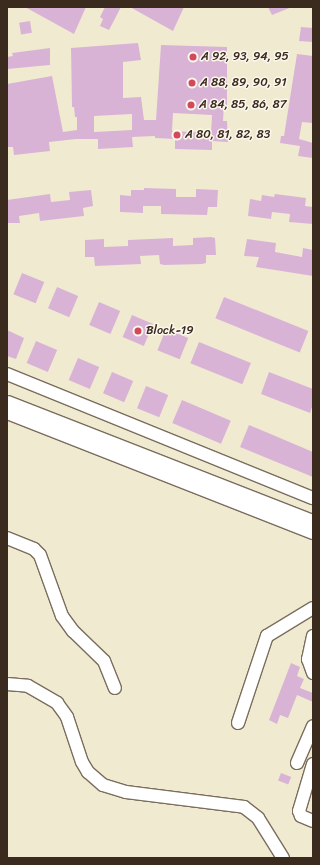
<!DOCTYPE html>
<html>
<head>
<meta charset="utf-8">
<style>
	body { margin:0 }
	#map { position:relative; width:320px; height:865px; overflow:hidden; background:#f0ead1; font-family:Sriracha,sans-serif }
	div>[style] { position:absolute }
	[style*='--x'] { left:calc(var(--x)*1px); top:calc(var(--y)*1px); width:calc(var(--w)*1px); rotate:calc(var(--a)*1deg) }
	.building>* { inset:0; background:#d9b3d6; transform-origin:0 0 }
	.roads { filter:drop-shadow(1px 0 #7a6d5d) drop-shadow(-1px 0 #7a6d5d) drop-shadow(0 1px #7a6d5d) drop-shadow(0 -1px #7a6d5d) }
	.minor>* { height:12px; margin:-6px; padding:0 6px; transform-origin:6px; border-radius:6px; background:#fff }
	.major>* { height:15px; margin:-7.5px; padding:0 7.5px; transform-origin:7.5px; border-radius:7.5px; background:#fff }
	.dots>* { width:11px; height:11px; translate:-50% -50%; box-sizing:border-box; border:2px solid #fbf7ec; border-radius:50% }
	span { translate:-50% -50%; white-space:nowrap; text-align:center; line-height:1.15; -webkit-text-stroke:3px #fbf7ec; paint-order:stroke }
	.poi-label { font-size:12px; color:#3b2a1e }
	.left { translate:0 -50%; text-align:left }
	.frame { position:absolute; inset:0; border:8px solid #3b2a1e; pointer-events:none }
</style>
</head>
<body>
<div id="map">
	<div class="building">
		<i style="clip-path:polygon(25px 7px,86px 7px,74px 34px)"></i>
		<i style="clip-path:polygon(105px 7px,121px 7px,109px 30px,100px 26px,103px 19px,100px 17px)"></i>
		<i style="clip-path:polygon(130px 7px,184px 7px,173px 31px)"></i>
		<i style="clip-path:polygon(268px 7px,292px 7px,272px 15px)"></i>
		<i style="left:30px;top:21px;width:12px;height:11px;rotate:81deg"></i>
		<i style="clip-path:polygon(301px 27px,313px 28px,313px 42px,299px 41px)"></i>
		<i style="clip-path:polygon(evenodd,138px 43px,141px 60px,123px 62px,123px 98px,141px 97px,144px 120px,156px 120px,161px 45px,227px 47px,227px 105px,224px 104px,223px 121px,227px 121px,228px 142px,212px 141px,212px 150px,175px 149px,175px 139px,155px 138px,155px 136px,132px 137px,133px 147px,98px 149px,98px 139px,76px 139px,49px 142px,50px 151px,14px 155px,13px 147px,7px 147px,7px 84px,52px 76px,63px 132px,77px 130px,77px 117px,75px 117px,74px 107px,72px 107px,71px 48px,138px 43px,173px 113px,212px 115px,211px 133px,172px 131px,173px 113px,138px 43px,132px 114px,132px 130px,94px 132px,94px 116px,132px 114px)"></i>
		<i style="clip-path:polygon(50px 48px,50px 65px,7px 69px,7px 57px,13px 56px,12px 53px)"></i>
		<i style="clip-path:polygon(297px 54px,313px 56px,313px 123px,302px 122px,299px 139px,313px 143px,313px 158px,298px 156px,300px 146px,280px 143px,281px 136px,284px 136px)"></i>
		<i style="clip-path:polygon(144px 188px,176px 189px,176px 197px,196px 197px,196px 189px,218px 190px,217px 207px,208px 207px,207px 215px,161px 214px,161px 206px,143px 206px,143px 213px,120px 212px,120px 195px,131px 196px,131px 190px,144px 190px)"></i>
		<i style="clip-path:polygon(91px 190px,93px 206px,83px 208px,84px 216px,40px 221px,39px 213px,19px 216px,20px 223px,7px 223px,7px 200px,50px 194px,51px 202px,70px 200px,69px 192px)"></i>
		<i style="clip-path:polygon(275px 194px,306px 198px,305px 206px,313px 207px,313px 224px,289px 222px,290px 214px,272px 212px,271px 219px,248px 216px,250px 199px,261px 201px,262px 195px,274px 197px)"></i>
		<i style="clip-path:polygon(211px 237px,215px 238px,216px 255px,206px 255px,206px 263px,202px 264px,164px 265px,160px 264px,159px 255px,140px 256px,141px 264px,95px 266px,94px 257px,85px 257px,85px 240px,104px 239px,104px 247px,128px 246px,128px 240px,173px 238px,173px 246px,193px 245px,193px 238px)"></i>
		<i style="clip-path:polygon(247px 239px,276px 243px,275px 252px,302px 257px,303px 248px,313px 250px,313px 276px,256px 267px,259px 257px,244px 256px)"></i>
		<i style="left:22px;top:273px;width:24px;height:23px;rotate:22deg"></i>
		<i style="left:57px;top:287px;width:23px;height:23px;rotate:23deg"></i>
		<i style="left:224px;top:297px;width:91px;height:23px;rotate:22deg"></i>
		<i style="left:99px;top:302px;width:23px;height:25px;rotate:23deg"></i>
		<i style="left:132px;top:315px;width:23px;height:24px;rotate:23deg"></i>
		<i style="left:166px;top:329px;width:24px;height:23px;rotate:22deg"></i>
		<i style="clip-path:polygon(7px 330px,24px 338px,16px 359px,7px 356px)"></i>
		<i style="left:36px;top:341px;width:23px;height:24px;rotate:23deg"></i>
		<i style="left:199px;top:342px;width:56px;height:23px;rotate:22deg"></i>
		<i style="left:78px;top:358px;width:23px;height:24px;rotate:23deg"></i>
		<i style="left:112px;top:372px;width:23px;height:23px;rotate:23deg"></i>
		<i style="clip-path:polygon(269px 372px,313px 389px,313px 404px,310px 413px,261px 394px)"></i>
		<i style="left:146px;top:386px;width:24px;height:24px;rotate:22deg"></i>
		<i style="left:182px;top:400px;width:53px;height:25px;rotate:23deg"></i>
		<i style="clip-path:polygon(249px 425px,313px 452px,313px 477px,240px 447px)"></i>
		<i style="clip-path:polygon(291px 663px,300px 667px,297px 676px,304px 679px,300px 688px,313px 693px,313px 702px,297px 695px,288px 718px,280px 715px,277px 724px,269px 720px)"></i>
		<i style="left:281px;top:773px;width:11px;height:8px;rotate:22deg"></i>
	</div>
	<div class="roads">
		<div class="minor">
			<i style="--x:7;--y:374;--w:330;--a:22.1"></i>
			<i style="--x:7;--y:413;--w:329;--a:21.4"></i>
			<i style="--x:7;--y:538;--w:29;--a:22"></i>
			<i style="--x:34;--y:549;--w:8;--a:45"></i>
			<i style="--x:40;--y:555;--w:65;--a:70.2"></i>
			<i style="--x:62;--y:616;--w:19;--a:54"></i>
			<i style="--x:73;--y:631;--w:43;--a:44.1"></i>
			<i style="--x:104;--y:661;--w:29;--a:68"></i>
			<i style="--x:313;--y:636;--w:24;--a:102"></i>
			<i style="--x:308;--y:659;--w:15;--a:70"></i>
			<i style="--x:7;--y:684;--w:21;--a:5"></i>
			<i style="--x:28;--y:686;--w:34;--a:30"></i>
			<i style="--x:57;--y:703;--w:17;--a:54"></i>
			<i style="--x:67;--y:717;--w:47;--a:71.6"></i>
			<i style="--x:82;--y:762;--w:12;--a:59"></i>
			<i style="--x:88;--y:772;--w:20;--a:41"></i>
			<i style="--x:103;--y:785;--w:24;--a:17"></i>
			<i style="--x:126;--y:792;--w:119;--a:7.2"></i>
			<i style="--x:244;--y:807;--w:18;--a:38"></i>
			<i style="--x:258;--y:818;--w:47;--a:58"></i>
			<i style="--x:238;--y:723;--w:92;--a:-71.6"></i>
			<i style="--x:267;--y:636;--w:54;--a:-31.3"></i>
			<i style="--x:297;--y:763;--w:40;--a:-66.6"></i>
			<i style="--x:313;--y:764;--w:49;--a:106.6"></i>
			<i style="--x:299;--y:811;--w:5;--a:68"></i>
			<i style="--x:301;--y:816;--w:13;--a:23"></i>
		</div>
		<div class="major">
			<i style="--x:7;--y:403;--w:328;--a:21.3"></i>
		</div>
	</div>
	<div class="dots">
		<i style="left:193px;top:57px;background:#d1495b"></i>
		<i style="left:192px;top:83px;background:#d1495b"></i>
		<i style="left:191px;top:105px;background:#d1495b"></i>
		<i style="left:177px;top:135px;background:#d1495b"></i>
		<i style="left:138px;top:331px;background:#d1495b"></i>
	</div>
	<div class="poi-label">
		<span class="left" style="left:201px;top:57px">A 92, 93, 94, 95</span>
		<span class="left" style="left:200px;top:83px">A 88, 89, 90, 91</span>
		<span class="left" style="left:199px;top:105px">A 84, 85, 86, 87</span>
		<span class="left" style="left:185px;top:135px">A 80, 81, 82, 83</span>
		<span class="left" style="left:146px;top:331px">Block-19</span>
	</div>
	<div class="frame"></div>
</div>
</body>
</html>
